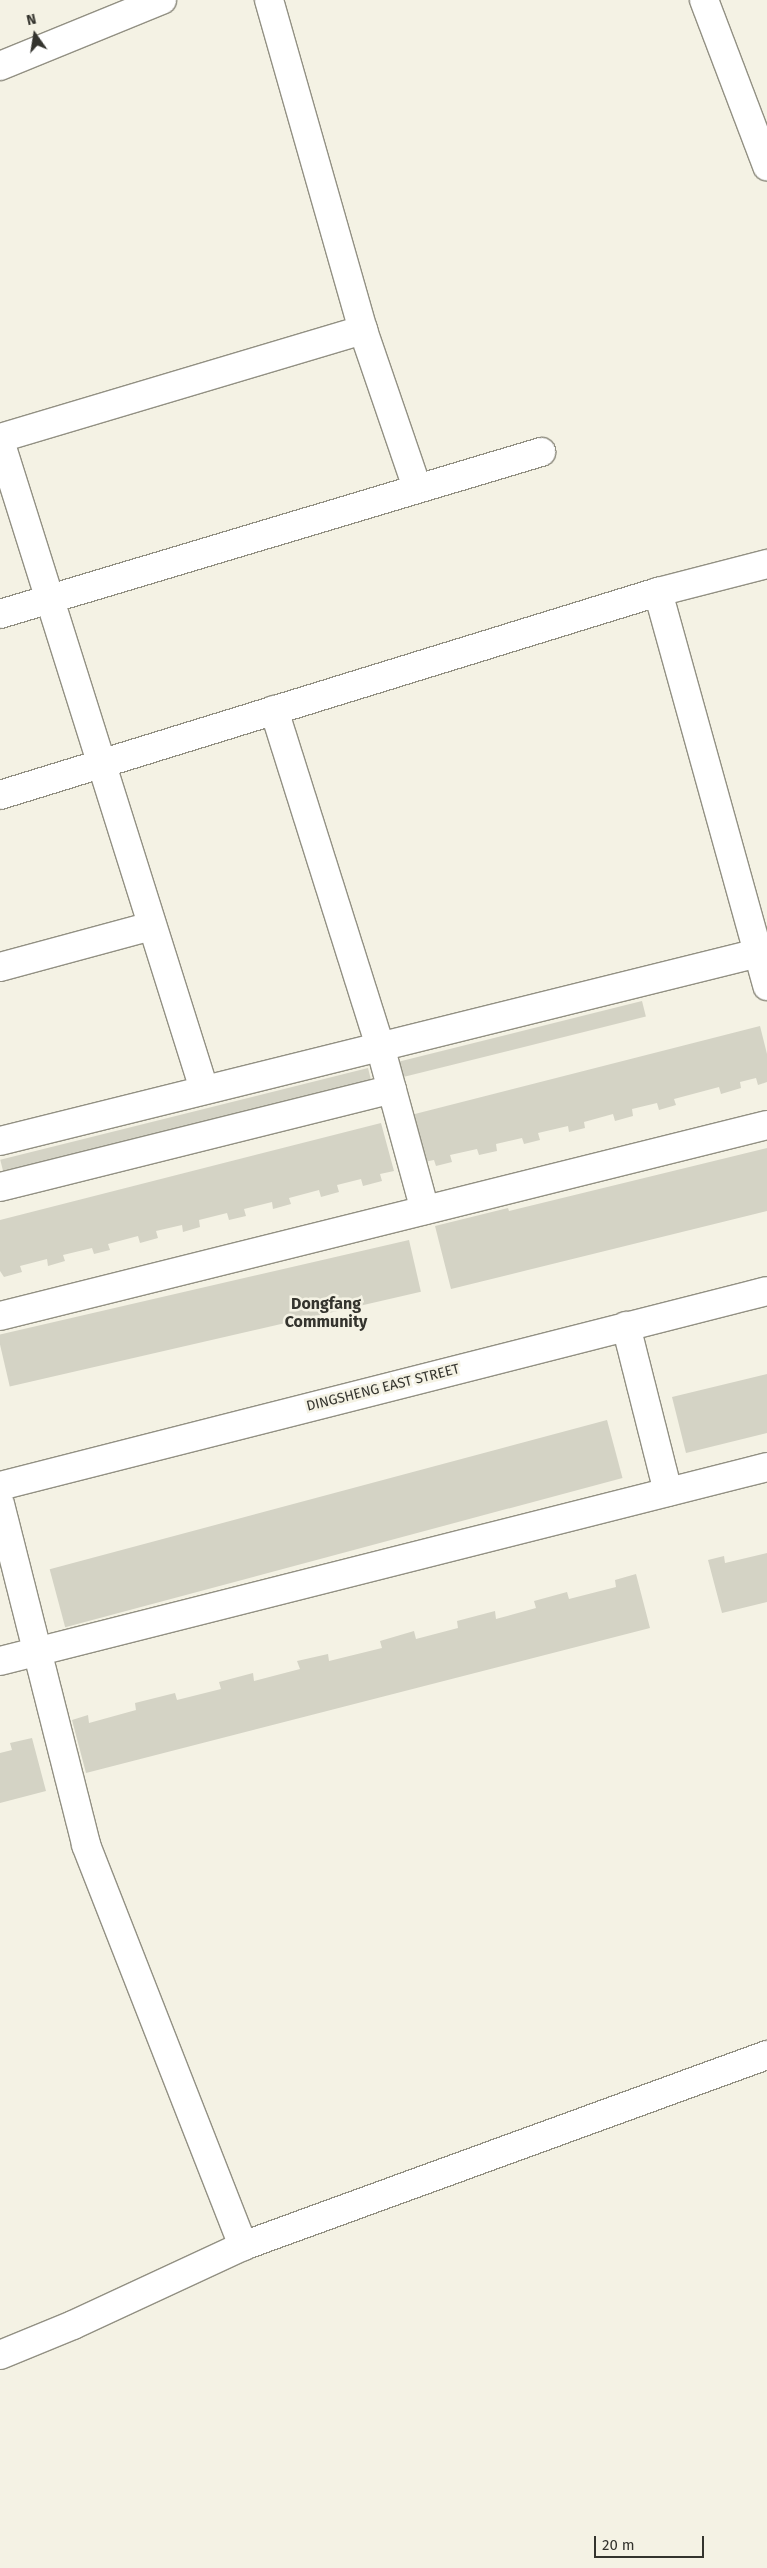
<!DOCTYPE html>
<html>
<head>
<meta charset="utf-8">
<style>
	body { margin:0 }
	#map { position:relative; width:767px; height:2568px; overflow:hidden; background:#f4f2e4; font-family:"Fira Sans",sans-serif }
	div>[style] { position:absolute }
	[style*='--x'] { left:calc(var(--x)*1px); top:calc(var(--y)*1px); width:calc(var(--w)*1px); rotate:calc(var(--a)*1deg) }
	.building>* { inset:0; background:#d4d3c5; transform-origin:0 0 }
	.roads { filter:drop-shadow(1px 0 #929083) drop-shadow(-1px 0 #929083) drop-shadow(0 1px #929083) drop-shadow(0 -1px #929083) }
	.minor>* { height:28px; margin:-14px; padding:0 14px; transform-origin:14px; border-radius:14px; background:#fff }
	.major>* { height:28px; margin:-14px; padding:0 14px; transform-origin:14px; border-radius:14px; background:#fff }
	span { translate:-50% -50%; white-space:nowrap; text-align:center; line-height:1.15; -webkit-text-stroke:5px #f4f2e4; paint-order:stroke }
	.street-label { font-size:14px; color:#34342e }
	.quarter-label { font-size:16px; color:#34342e; font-weight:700 }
	.north { position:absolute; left:10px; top:10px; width:50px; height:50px; -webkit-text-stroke:4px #f4f2e4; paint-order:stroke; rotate:347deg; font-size:14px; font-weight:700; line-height:20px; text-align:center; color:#34342e }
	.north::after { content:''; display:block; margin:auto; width:18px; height:22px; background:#34342e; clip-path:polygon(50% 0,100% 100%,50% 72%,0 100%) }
	.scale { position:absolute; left:594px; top:2536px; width:110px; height:22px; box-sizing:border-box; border:2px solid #34342e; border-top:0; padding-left:6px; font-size:15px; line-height:18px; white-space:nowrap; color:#34342e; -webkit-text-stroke:4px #f4f2e4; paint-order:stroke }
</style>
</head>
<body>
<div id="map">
	<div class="building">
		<i style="left:642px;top:1001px;width:16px;height:251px;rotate:76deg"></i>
		<i style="clip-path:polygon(760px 1026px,767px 1054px,767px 1082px,758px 1085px,756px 1078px,740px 1082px,741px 1088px,721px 1094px,719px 1087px,674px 1099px,676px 1105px,659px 1110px,657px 1103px,632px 1109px,633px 1116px,615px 1121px,613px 1114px,584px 1122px,585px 1128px,569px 1132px,568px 1126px,538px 1133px,540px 1140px,524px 1144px,522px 1138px,496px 1144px,497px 1151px,479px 1155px,477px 1149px,450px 1155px,452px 1162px,436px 1166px,434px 1160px,419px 1163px,407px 1116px)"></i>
		<i style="left:368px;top:1068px;width:16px;height:379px;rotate:76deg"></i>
		<i style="clip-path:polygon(381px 1123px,394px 1171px,380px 1174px,382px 1181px,363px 1186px,361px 1179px,337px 1185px,339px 1192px,321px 1197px,319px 1190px,289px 1198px,291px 1204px,273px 1209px,272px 1202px,244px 1209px,246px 1216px,229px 1220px,227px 1213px,199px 1220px,200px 1227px,183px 1232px,182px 1225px,156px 1231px,158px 1238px,140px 1243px,138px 1236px,108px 1244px,110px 1250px,94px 1254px,92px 1248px,63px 1255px,65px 1261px,48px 1266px,47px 1259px,20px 1266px,22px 1272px,4px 1277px,0 1271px,0 1220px)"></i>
		<i style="clip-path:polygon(767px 1148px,767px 1211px,451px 1289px,435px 1226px,508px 1208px,509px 1211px)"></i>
		<i style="left:409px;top:1240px;width:53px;height:422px;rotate:77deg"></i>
		<i style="clip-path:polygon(767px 1374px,767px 1433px,686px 1453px,672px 1397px)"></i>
		<i style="left:607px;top:1420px;width:60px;height:577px;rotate:75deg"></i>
		<i style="clip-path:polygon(767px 1553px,767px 1602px,722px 1613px,708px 1560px,724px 1556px,725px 1563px)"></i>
		<i style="clip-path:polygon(636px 1574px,650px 1628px,86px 1773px,72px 1720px,88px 1715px,89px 1723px,136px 1710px,135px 1703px,175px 1693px,177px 1700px,221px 1689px,219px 1682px,253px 1673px,254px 1681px,300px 1669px,297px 1661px,328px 1654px,329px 1661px,382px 1648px,380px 1641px,414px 1631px,416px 1639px,458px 1628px,457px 1621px,495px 1611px,496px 1619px,536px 1608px,534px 1601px,567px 1592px,569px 1599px,616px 1587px,615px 1580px)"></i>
		<i style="clip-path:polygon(32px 1738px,46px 1791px,0 1803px,0 1753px,12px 1750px,10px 1743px)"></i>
	</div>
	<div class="roads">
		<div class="minor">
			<i style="--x:269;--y:0;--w:343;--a:74.1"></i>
			<i style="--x:363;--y:330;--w:167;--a:71.1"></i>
			<i style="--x:704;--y:0;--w:178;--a:69.2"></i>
			<i style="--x:0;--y:66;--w:175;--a:-22.2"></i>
			<i style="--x:0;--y:438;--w:379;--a:-16.6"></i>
			<i style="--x:0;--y:441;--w:679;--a:72.53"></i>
			<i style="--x:658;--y:592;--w:409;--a:74.5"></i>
			<i style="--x:0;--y:614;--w:565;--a:-16.67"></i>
			<i style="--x:274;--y:710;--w:352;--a:72.5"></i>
			<i style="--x:380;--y:1046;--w:170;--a:74.7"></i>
			<i style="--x:0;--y:795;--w:689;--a:-17.15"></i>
			<i style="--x:658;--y:592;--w:113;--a:-14.4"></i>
			<i style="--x:0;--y:967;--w:157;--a:-15.1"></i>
			<i style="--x:0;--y:1141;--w:781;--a:-13.93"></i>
			<i style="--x:0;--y:1187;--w:404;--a:-14"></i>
			<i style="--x:0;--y:1316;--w:790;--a:-13.98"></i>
			<i style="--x:626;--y:1326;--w:171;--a:75.8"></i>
			<i style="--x:0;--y:1504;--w:352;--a:75.8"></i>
			<i style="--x:86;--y:1845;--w:431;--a:68.6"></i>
			<i style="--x:0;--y:1661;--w:791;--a:-14.19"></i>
			<i style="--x:0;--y:2355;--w:79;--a:-22.3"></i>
			<i style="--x:73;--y:2325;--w:187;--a:-24.9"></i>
			<i style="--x:243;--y:2246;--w:558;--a:-20.03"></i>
		</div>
		<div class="major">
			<i style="--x:0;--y:1486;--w:791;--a:-14.26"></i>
		</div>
	</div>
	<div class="street-label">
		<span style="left:383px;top:1388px;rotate:-14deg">DINGSHENG EAST STREET</span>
	</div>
	<div class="quarter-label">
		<span style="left:326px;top:1313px">Dongfang<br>Community</span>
	</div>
	<div class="north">N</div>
	<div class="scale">20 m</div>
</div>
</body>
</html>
